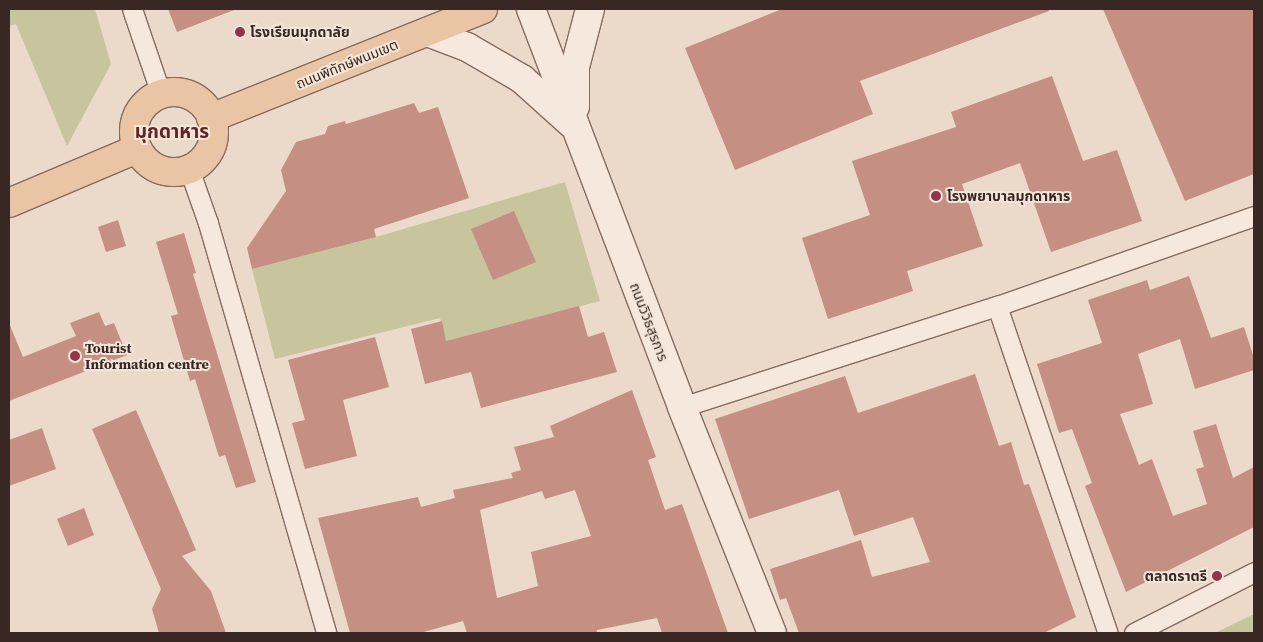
<!DOCTYPE html>
<meta charset="utf-8">
<style>
body{margin:0}
#map{position:relative;width:1263px;height:642px;overflow:hidden;background:#ebd9c9;font-family:"Source Serif 4","Noto Sans Thai",serif}
div>[style]{position:absolute}
[style*='--x']{left:calc(var(--x)*1px);top:calc(var(--y)*1px);width:calc(var(--w)*1px);rotate:calc(var(--a)*1deg)}
.green>*{inset:0;background:#c8c49e}
.building>*{inset:0;background:#c68f83}
.roads{filter:drop-shadow(1px 0 #866b5f) drop-shadow(-1px 0 #866b5f) drop-shadow(0 1px #866b5f) drop-shadow(0 -1px #866b5f)}
.minor>*{height:19px;margin:-9.5px;padding:0 9.5px;transform-origin:9.5px;border-radius:9.5px;background:#f6e8dc}
.secondary>*{height:28px;margin:-14px;padding:0 14px;transform-origin:14px;border-radius:14px;background:#f6e8dc}
.primary>*{height:28px;margin:-14px;padding:0 14px;transform-origin:14px;border-radius:14px;background:#eac5a5}
.primary>.ring{margin:-14px;padding:0;box-sizing:content-box;background:none;border:28px solid #eac5a5;border-radius:50%}
.dots>*{width:14px;height:14px;translate:-50% -50%;box-sizing:border-box;border:2px solid #f3e5d8;border-radius:50%}
span{translate:-50% -50%;white-space:nowrap;text-align:center;line-height:1.15;-webkit-text-stroke:4px #f3e5d8;paint-order:stroke}
.poi-label{font-size:14px;color:#382722;font-weight:700}
.left{translate:0 -50%;text-align:left}
.right{translate:-100% -50%;text-align:right}
.street-label{font-size:14px;color:#382722}
.district-label{font-size:19px;color:#612526;font-weight:700}
.frame{position:absolute;inset:0;border:10px solid #382722;pointer-events:none}
</style>
<div id="map">
<div class="green">
<i style="clip-path:polygon(9px 9px,95px 9px,111px 64px,67px 146px,16px 24px,9px 26px)"></i>
<i style="clip-path:polygon(565px 182px,600px 301px,446px 341px,440px 318px,275px 359px,252px 269px,376px 237px)"></i>
<i style="clip-path:polygon(1254px 614px,1254px 633px,1215px 633px)"></i>
</div>
<div class="building">
<i style="clip-path:polygon(168px 9px,233px 9px,234px 10px,177px 32px)"></i>
<i style="clip-path:polygon(782px 9px,1048px 9px,1049px 11px,860px 81px,873px 114px,735px 170px,685px 48px)"></i>
<i style="clip-path:polygon(1103px 9px,1254px 9px,1254px 174px,1185px 201px)"></i>
<i style="clip-path:polygon(1052px 76px,1083px 161px,1117px 150px,1142px 221px,1051px 252px,1020px 163px,962px 184px,983px 246px,907px 271px,913px 291px,828px 319px,802px 238px,870px 215px,852px 161px,956px 127px,951px 112px)"></i>
<i style="clip-path:polygon(414px 103px,419px 113px,438px 107px,469px 198px,374px 229px,376px 237px,252px 269px,247px 248px,286px 191px,281px 170px,296px 142px,325px 134px,328px 126px,345px 121px,346px 124px)"></i>
<i style="clip-path:polygon(514px 211px,536px 262px,493px 280px,471px 229px)"></i>
<i style="clip-path:polygon(118px 220px,126px 246px,106px 252px,98px 227px)"></i>
<i style="clip-path:polygon(184px 233px,196px 273px,193px 274px,256px 482px,236px 488px,225px 455px,219px 457px,195px 379px,190px 381px,171px 316px,178px 314px,156px 242px)"></i>
<i style="clip-path:polygon(1189px 276px,1211px 338px,1244px 327px,1254px 358px,1254px 370px,1195px 389px,1180px 339px,1138px 354px,1153px 404px,1120px 414px,1139px 465px,1152px 459px,1173px 516px,1207px 504px,1196px 469px,1204px 467px,1193px 431px,1216px 424px,1233px 478px,1254px 467px,1254px 527px,1126px 592px,1085px 486px,1092px 483px,1072px 429px,1059px 433px,1037px 364px,1102px 343px,1088px 300px,1147px 280px,1150px 290px)"></i>
<i style="clip-path:polygon(579px 306px,588px 337px,604px 332px,617px 372px,481px 408px,471px 372px,425px 384px,411px 329px,442px 321px,446px 341px)"></i>
<i style="clip-path:polygon(99px 312px,105px 326px,114px 323px,127px 355px,9px 401px,9px 323px,23px 357px,76px 336px,70px 323px)"></i>
<i style="clip-path:polygon(375px 337px,389px 387px,343px 400px,357px 456px,305px 469px,292px 423px,305px 420px,288px 360px)"></i>
<i style="clip-path:polygon(975px 374px,999px 446px,1011px 442px,1024px 485px,1029px 484px,1076px 617px,1044px 633px,799px 633px,786px 598px,780px 600px,770px 569px,861px 540px,872px 577px,930px 562px,913px 517px,854px 536px,839px 490px,749px 519px,715px 419px,845px 376px,858px 413px)"></i>
<i style="clip-path:polygon(evenodd,632px 390px,656px 457px,648px 460px,665px 510px,682px 504px,728px 633px,662px 633px,657px 618px,597px 630px,597px 633px,467px 633px,463px 621px,420px 633px,350px 633px,318px 518px,418px 497px,421px 507px,455px 498px,453px 490px,513px 478px,511px 473px,521px 470px,514px 447px,554px 437px,550px 426px,632px 390px,575px 490px,591px 536px,531px 552px,538px 586px,497px 598px,480px 510px,542px 491px,545px 499px,575px 490px)"></i>
<i style="clip-path:polygon(136px 410px,196px 550px,182px 556px,211px 591px,226px 633px,159px 633px,152px 609px,161px 589px,92px 429px)"></i>
<i style="clip-path:polygon(42px 428px,56px 469px,9px 486px,9px 440px)"></i>
<i style="clip-path:polygon(84px 508px,94px 535px,68px 546px,57px 519px)"></i>
</div>
<div class="roads">
<div class="minor">
<i style="--x:132;--y:9;--w:90;--a:71.2"></i>
<i style="--x:189;--y:169;--w:57;--a:70.6"></i>
<i style="--x:208;--y:223;--w:427;--a:73.9"></i>
<i style="--x:997;--y:306;--w:345;--a:71.3"></i>
<i style="--x:682;--y:407;--w:331;--a:-17.8"></i>
<i style="--x:997;--y:306;--w:272;--a:-19.3"></i>
<i style="--x:1134;--y:633;--w:135;--a:-26.9"></i>
</div>
<div class="secondary">
<i style="--x:531;--y:9;--w:426;--a:69.2"></i>
<i style="--x:682;--y:407;--w:243;--a:68.3"></i>
<i style="--x:427;--y:32;--w:43;--a:20.6"></i>
<i style="--x:467;--y:47;--w:64;--a:30.2"></i>
<i style="--x:522;--y:79;--w:67;--a:42"></i>
<i style="--x:575;--y:107;--w:40;--a:-90"></i>
<i style="--x:575;--y:67;--w:60;--a:-75.5"></i>
</div>
<div class="primary">
<i class="ring" style="left:134px;top:92px;width:52px;height:52px"></i>
<i style="--x:211;--y:118;--w:293;--a:-21.8"></i>
<i style="--x:9;--y:203;--w:139;--a:-22.9"></i>
</div>
</div>
<div class="dots">
<i style="left:240px;top:32px;background:#90354a"></i>
<i style="left:936px;top:196px;background:#90354a"></i>
<i style="left:75px;top:356px;background:#90354a"></i>
<i style="left:1217px;top:576px;background:#90354a"></i>
</div>
<div class="poi-label">
<span class="left" style="left:250px;top:32px">โรงเรียนมุกดาลัย</span>
<span class="left" style="left:947px;top:196px">โรงพยาบาลมุกดาหาร</span>
<span class="left" style="left:85px;top:356px">Tourist<br>Information centre</span>
<span class="right" style="left:1207px;top:576px">ตลาดราตรี</span>
</div>
<div class="street-label">
<span style="left:347px;top:64px;rotate:-22deg">ถนนพิทักษ์พนมเขต</span>
<span style="left:649px;top:322px;rotate:69deg">ถนนวิวิธสุรการ</span>
</div>
<div class="district-label">
<span style="left:172px;top:132px">มุกดาหาร</span>
</div>
<div class="frame"></div>
</div>
